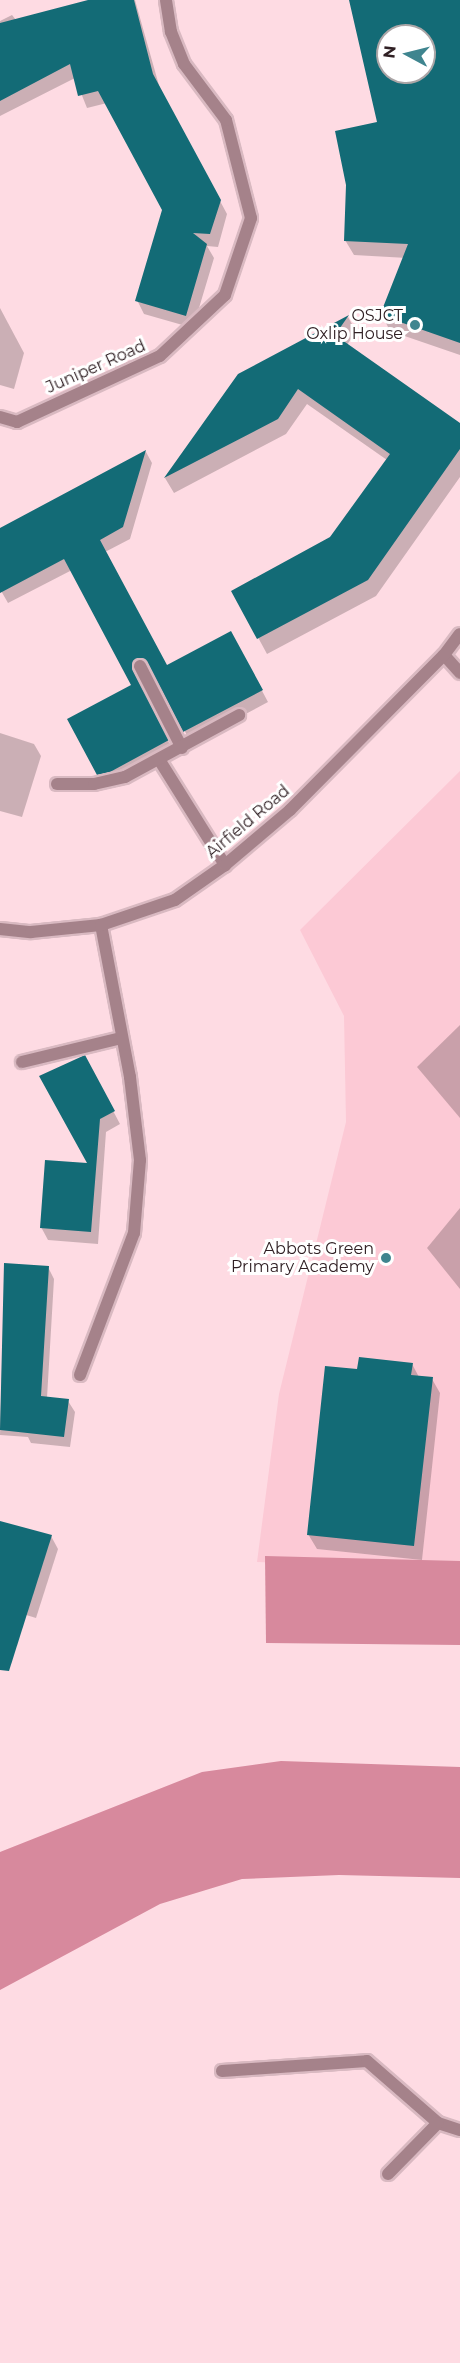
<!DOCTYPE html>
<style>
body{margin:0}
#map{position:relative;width:460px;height:2363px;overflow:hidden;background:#fedbe3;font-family:Montserrat,sans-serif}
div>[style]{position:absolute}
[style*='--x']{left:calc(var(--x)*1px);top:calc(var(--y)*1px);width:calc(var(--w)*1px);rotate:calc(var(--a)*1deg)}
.built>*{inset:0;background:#fcc9d5}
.forest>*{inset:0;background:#d7899d}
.shadow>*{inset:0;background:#0003}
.building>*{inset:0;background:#136b76}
.roads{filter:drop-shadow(2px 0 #d9b9c1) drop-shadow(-2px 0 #d9b9c1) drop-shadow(0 2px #d9b9c1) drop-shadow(0 -2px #d9b9c1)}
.service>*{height:12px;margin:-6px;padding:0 6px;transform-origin:6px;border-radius:6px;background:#a5828a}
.minor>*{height:12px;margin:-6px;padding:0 6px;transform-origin:6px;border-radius:6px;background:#a5828a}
.dots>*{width:16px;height:16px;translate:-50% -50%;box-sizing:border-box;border:3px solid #fff;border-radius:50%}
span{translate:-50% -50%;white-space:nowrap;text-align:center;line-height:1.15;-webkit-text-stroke:6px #fff;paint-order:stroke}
.poi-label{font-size:16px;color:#302024}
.right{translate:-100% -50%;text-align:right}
.street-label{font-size:16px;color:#302024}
.north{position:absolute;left:376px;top:24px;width:60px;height:60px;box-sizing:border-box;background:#fff;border:2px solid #aca6a7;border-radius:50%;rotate:277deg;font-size:16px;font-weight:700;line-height:24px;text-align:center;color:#302024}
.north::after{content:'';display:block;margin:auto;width:21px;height:27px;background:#3f858f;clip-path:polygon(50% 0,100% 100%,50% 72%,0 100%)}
</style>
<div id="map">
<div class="built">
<i style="clip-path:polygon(460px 771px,460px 1569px,257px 1562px,279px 1394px,346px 1122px,344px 1016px,300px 930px)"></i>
</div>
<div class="forest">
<i style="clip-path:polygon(265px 1556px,460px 1561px,460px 1645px,266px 1643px)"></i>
<i style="clip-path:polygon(281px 1761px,460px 1767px,460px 1878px,339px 1875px,242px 1879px,160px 1904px,0 1990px,0 1852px,202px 1772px)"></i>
</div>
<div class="shadow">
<i style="clip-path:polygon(94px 0,135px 0,160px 89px,227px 214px,218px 247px,207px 246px,214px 258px,193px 328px,144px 314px,137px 300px,164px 210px,107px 103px,87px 108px,75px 78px,0 116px,0 21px,12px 15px,16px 20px)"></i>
<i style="clip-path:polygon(evenodd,351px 0,460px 0,460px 261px,354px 255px,345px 240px,379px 123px,351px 0,388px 36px,424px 36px,424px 72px,388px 72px,388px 36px)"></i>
<i style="clip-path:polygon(460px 304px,460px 355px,390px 331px,382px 315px)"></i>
<i style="clip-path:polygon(0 308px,24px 353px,14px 389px,0 385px)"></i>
<i style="clip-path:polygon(348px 317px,356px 331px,347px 345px,460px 425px,460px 477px,376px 596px,267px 654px,233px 591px,331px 538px,387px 460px,307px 404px,286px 434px,174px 493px,165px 478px,239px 376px)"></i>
<i style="clip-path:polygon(146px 452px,152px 463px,130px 539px,105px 552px,167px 667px,237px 644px,268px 702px,191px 743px,155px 674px,143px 669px,138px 683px,174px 752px,105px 786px,98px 774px,133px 685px,72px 570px,8px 603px,0 589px,0 529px)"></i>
<i style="clip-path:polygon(0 733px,34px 744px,41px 756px,22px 817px,0 811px)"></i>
<i style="clip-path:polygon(460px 1025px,460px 1118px,417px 1067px)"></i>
<i style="clip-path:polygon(91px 1069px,120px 1124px,106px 1132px,98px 1244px,48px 1240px,41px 1227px,90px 1165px)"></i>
<i style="clip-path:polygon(460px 1208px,460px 1289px,427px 1248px)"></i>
<i style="clip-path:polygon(5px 1265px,48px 1267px,54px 1279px,47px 1398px,68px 1401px,75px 1412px,70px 1447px,31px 1443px,28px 1437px,0 1435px)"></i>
<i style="clip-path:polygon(412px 1364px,419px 1377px,432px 1379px,440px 1393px,422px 1560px,317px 1549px,308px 1534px,359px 1371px)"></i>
<i style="clip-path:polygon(0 1522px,51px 1536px,58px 1549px,36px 1618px,0 1607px)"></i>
</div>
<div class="building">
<i style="clip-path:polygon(88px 0,134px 0,153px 74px,221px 200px,210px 234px,193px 233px,207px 244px,186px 316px,135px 301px,162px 210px,98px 91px,78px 96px,70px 64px,0 101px,0 23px)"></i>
<i style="clip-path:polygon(evenodd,349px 0,460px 0,460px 343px,380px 315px,408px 244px,344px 241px,346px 185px,335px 131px,377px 122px,349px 0,388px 36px,424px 36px,424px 72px,388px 72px,388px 36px)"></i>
<i style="clip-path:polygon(349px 315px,335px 335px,460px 423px,460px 449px,368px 580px,257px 639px,231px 591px,330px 537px,390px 454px,298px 389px,278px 419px,164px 478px,238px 374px)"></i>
<i style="clip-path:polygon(146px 450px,123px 527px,100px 540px,167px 665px,231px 631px,263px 690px,183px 732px,147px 662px,137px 658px,133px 670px,169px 740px,110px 772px,97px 775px,67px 719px,131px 685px,64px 559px,0 593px,0 528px)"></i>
<i style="clip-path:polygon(85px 1055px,115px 1111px,100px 1119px,91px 1232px,40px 1228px,45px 1160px,87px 1163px,39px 1076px)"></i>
<i style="clip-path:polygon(4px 1263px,49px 1266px,41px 1396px,69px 1399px,64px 1437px,0 1430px)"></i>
<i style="clip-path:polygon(359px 1357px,413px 1363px,411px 1375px,433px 1377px,414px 1546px,307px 1535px,325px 1366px,357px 1369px)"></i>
<i style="clip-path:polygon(0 1521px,52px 1535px,9px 1671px,0 1670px)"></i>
</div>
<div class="roads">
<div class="service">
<i style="--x:444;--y:655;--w:24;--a:48"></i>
<i style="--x:140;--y:666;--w:92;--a:62.9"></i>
<i style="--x:160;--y:761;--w:123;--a:58"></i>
<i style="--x:57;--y:784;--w:37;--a:0"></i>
<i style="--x:94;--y:784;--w:32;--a:-13"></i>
<i style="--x:125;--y:777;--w:130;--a:-28.5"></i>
<i style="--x:22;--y:1062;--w:102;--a:-13.6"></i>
<i style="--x:80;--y:1375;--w:152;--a:-69.2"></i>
<i style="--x:134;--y:1233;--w:73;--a:-85.3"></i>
<i style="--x:140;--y:1160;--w:84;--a:-96.9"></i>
<i style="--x:130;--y:1077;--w:155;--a:-100.8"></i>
</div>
<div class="minor">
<i style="--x:0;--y:417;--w:18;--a:16"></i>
<i style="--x:17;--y:422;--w:157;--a:-24.8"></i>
<i style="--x:160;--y:356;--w:89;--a:-43.2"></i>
<i style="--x:225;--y:295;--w:81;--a:-71.3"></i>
<i style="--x:251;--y:218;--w:101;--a:-104.3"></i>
<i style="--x:226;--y:120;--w:70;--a:-126.9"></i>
<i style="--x:184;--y:64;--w:35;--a:-112"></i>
<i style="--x:171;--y:32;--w:32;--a:-99"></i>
<i style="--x:0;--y:929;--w:31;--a:6"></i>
<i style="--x:31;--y:932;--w:70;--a:-5.7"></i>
<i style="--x:101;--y:925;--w:78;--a:-18.7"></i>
<i style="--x:175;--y:900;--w:61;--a:-35"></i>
<i style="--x:225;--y:865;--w:85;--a:-40.2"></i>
<i style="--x:290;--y:810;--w:218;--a:-45.2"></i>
<i style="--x:444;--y:655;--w:26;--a:-53"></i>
<i style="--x:222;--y:2071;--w:145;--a:-3.9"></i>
<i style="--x:367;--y:2061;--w:94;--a:41.1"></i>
<i style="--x:438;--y:2123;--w:23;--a:18"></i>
<i style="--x:388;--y:2174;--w:71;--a:-45.6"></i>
</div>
</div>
<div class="dots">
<i style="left:415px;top:325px;background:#3f858f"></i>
<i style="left:386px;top:1258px;background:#3f858f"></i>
</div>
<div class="poi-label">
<span class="right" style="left:403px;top:325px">OSJCT<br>Oxlip House</span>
<span class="right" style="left:374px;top:1258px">Abbots Green<br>Primary Academy</span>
</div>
<div class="street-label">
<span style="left:96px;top:367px;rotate:-24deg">Juniper Road</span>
<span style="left:248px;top:822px;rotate:-40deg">Airfield Road</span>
</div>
<div class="north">N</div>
</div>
